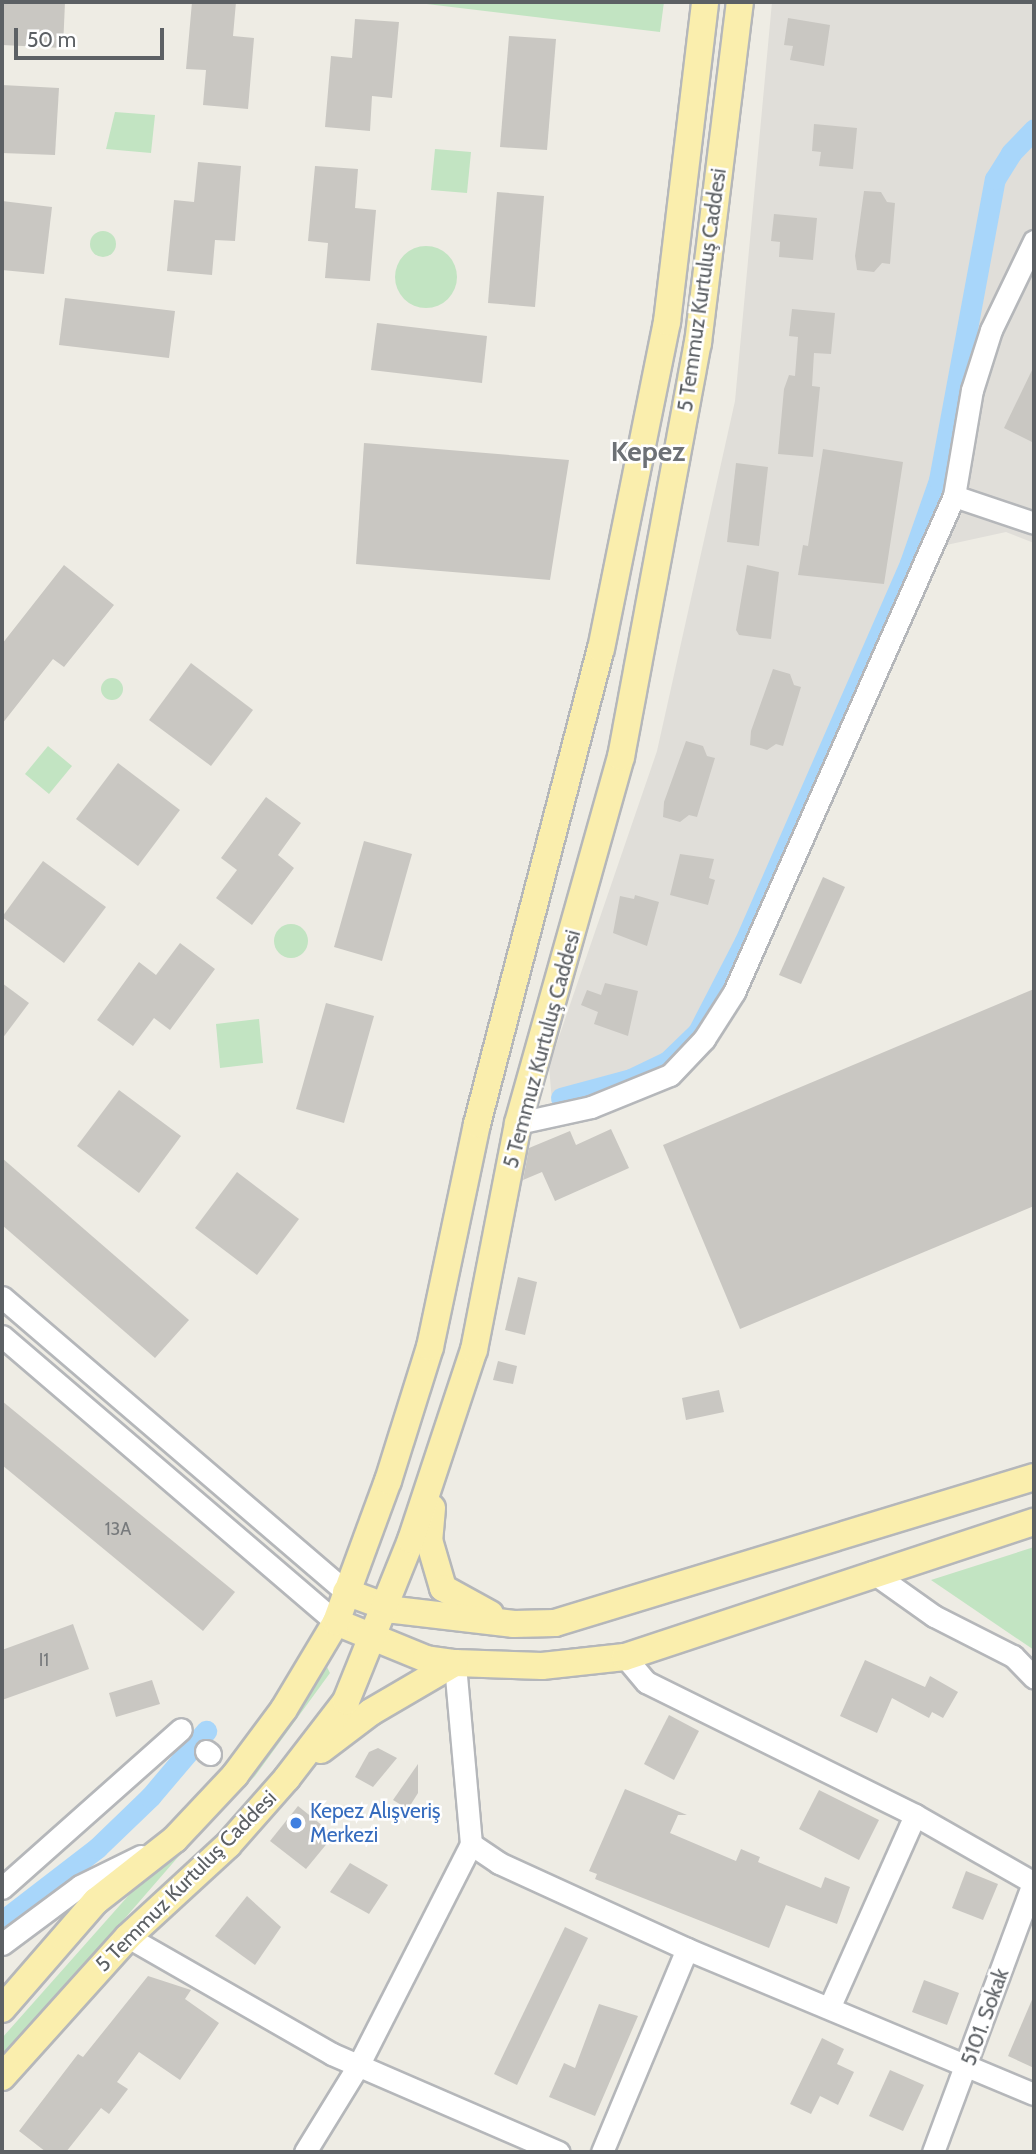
<!DOCTYPE html>
<meta charset="utf-8">
<style>
body{margin:0}
#map{position:relative;width:1036px;height:2154px;overflow:hidden;background:#eeece4;font-family:Cabin,sans-serif}
div>[style]{position:absolute}
[style*='--x']{left:calc(var(--x)*1px);top:calc(var(--y)*1px);width:calc(var(--w)*1px);rotate:calc(var(--a)*1deg)}
.industrial>*{inset:0;background:#e0ded9}
.green>*{inset:0;background:#c2e4c2}
.round{border-radius:50%}
.canal>*{height:21px;margin:-10.5px;padding:0 10.5px;transform-origin:10.5px;border-radius:10.5px;background:#a8d6fa}
.building>*{inset:0;background:#c9c7c2}
.roads{filter:drop-shadow(2px 0 #b5b7ba) drop-shadow(-2px 0 #b5b7ba) drop-shadow(0 2px #b5b7ba) drop-shadow(0 -2px #b5b7ba)}
.minor>*{height:21px;margin:-10.5px;padding:0 10.5px;transform-origin:10.5px;border-radius:10.5px;background:#fff}
.major>*{height:26px;margin:-13px;padding:0 13px;transform-origin:13px;border-radius:13px;background:#faeead}
.dots>*{width:19px;height:19px;translate:-50% -50%;box-sizing:border-box;border:4px solid #fff;border-radius:50%}
span{translate:-50% -50%;white-space:nowrap;text-align:center;line-height:1.15;-webkit-text-stroke:5px #fff;paint-order:stroke}
.number-label{font-size:18px;color:#777a7c}
.number-label span{-webkit-text-stroke-width:0}
.street-label{font-size:21px;color:#5c6064}
.shop-label{font-size:21px;color:#366cbe}
.left{translate:0 -50%;text-align:left}
.district-label{font-size:28px;color:#6d7176;font-weight:700}
.frame{position:absolute;inset:0;border:4px solid #5c6064;pointer-events:none}
.scale{position:absolute;left:14px;top:28px;width:150px;height:32px;box-sizing:border-box;border:4px solid #5c6064;border-top:0;padding-left:9px;font-size:21px;line-height:24px;white-space:nowrap;color:#5c6064;-webkit-text-stroke:5px #fff;paint-order:stroke}
</style>
<div id="map">
<div class="industrial">
<i style="clip-path:polygon(evenodd,772px 2px,1034px 2px,1034px 543px,1006px 532px,928px 549px,857px 711px,718px 997px,672px 1061px,552px 1102px,549px 1066px,657px 751px,735px 401px,772px 2px,1005px 173px,972px 337px,971px 337px,985px 214px,1005px 173px)"></i>
</div>
<div class="green">
<i style="clip-path:polygon(410px 2px,664px 2px,660px 32px)"></i>
<i style="clip-path:polygon(115px 112px,155px 115px,151px 153px,106px 149px)"></i>
<i style="clip-path:polygon(435px 149px,471px 152px,467px 193px,431px 190px)"></i>
<i class="round" style="left:90px;top:231px;width:26px;height:26px"></i>
<i class="round" style="left:395px;top:246px;width:62px;height:62px"></i>
<i class="round" style="left:101px;top:678px;width:22px;height:22px"></i>
<i style="clip-path:polygon(48px 746px,72px 766px,49px 794px,25px 774px)"></i>
<i class="round" style="left:274px;top:924px;width:34px;height:34px"></i>
<i style="clip-path:polygon(259px 1019px,263px 1063px,220px 1068px,216px 1024px)"></i>
<i style="clip-path:polygon(1034px 1547px,1034px 1650px,931px 1580px)"></i>
<i style="clip-path:polygon(319px 1667px,327px 1667px,330px 1673px,255px 1776px,185px 1849px,2px 2060px,2px 2038px,176px 1842px)"></i>
</div>
<div class="canal">
<i style="--x:561;--y:1098;--w:73;--a:-15.2"></i>
<i style="--x:631;--y:1079;--w:41;--a:-25.9"></i>
<i style="--x:668;--y:1061;--w:42;--a:-44"></i>
<i style="--x:698;--y:1032;--w:102;--a:-62.7"></i>
<i style="--x:745;--y:941;--w:412;--a:-66.4"></i>
<i style="--x:910;--y:563;--w:88;--a:-70.7"></i>
<i style="--x:939;--y:480;--w:306;--a:-79.5"></i>
<i style="--x:995;--y:179;--w:31;--a:-58"></i>
<i style="--x:1011;--y:153;--w:33;--a:-46"></i>
<i style="--x:2;--y:1921;--w:120;--a:-37.5"></i>
<i style="--x:97;--y:1848;--w:74;--a:-43.9"></i>
<i style="--x:150;--y:1797;--w:87;--a:-49.7"></i>
</div>
<div class="building">
<i style="clip-path:polygon(2px 2px,65px 2px,63px 48px,2px 45px)"></i>
<i style="clip-path:polygon(192px 2px,236px 2px,233px 36px,254px 38px,248px 109px,203px 105px,206px 70px,186px 69px)"></i>
<i style="clip-path:polygon(788px 18px,830px 25px,824px 66px,790px 60px,793px 46px,784px 45px)"></i>
<i style="clip-path:polygon(355px 19px,399px 22px,392px 98px,372px 96px,370px 131px,325px 127px,331px 56px,352px 58px)"></i>
<i style="clip-path:polygon(509px 36px,556px 39px,547px 150px,500px 147px)"></i>
<i style="clip-path:polygon(2px 85px,59px 88px,55px 155px,2px 153px)"></i>
<i style="clip-path:polygon(814px 124px,857px 128px,853px 169px,819px 166px,821px 152px,812px 151px)"></i>
<i style="clip-path:polygon(198px 162px,241px 166px,235px 241px,215px 240px,212px 275px,167px 271px,174px 200px,194px 202px)"></i>
<i style="clip-path:polygon(315px 166px,358px 169px,355px 208px,376px 210px,370px 281px,325px 278px,328px 243px,308px 241px)"></i>
<i style="clip-path:polygon(864px 191px,881px 192px,887px 202px,895px 203px,890px 264px,882px 263px,874px 272px,857px 270px,855px 256px)"></i>
<i style="clip-path:polygon(497px 192px,544px 196px,535px 307px,488px 303px)"></i>
<i style="clip-path:polygon(2px 201px,52px 207px,44px 274px,2px 270px)"></i>
<i style="clip-path:polygon(774px 214px,817px 218px,813px 260px,779px 257px,780px 242px,771px 241px)"></i>
<i style="clip-path:polygon(65px 298px,175px 311px,169px 358px,59px 345px)"></i>
<i style="clip-path:polygon(792px 309px,835px 313px,831px 354px,814px 353px,812px 386px,820px 387px,813px 457px,778px 454px,784px 389px,789px 375px,795px 376px,798px 337px,789px 336px)"></i>
<i style="clip-path:polygon(377px 323px,487px 336px,482px 383px,371px 370px)"></i>
<i style="clip-path:polygon(1034px 366px,1034px 443px,1004px 428px)"></i>
<i style="clip-path:polygon(364px 443px,569px 460px,550px 580px,356px 564px)"></i>
<i style="clip-path:polygon(823px 449px,903px 462px,884px 584px,798px 575px,803px 545px,808px 546px)"></i>
<i style="clip-path:polygon(736px 463px,768px 467px,759px 546px,727px 542px)"></i>
<i style="clip-path:polygon(64px 565px,114px 605px,64px 667px,53px 659px,2px 724px,2px 644px)"></i>
<i style="clip-path:polygon(747px 565px,779px 572px,771px 639px,739px 635px,736px 630px)"></i>
<i style="clip-path:polygon(191px 663px,253px 710px,211px 766px,149px 720px)"></i>
<i style="clip-path:polygon(773px 669px,790px 674px,794px 685px,801px 687px,783px 746px,776px 744px,767px 750px,750px 745px,751px 731px)"></i>
<i style="clip-path:polygon(686px 741px,703px 746px,707px 756px,715px 758px,697px 817px,689px 815px,680px 822px,663px 817px,664px 802px)"></i>
<i style="clip-path:polygon(118px 763px,180px 810px,138px 866px,76px 819px)"></i>
<i style="clip-path:polygon(266px 797px,301px 823px,278px 855px,294px 868px,252px 925px,216px 898px,237px 870px,221px 858px)"></i>
<i style="clip-path:polygon(364px 841px,412px 854px,382px 961px,334px 947px)"></i>
<i style="clip-path:polygon(680px 854px,714px 859px,709px 878px,715px 880px,708px 905px,670px 895px)"></i>
<i style="clip-path:polygon(43px 861px,106px 907px,64px 963px,2px 917px)"></i>
<i style="clip-path:polygon(823px 877px,845px 887px,801px 984px,779px 975px)"></i>
<i style="clip-path:polygon(635px 895px,659px 902px,647px 946px,613px 933px,620px 896px,634px 899px)"></i>
<i style="clip-path:polygon(180px 943px,215px 969px,170px 1030px,154px 1018px,133px 1046px,97px 1020px,139px 962px,156px 975px)"></i>
<i style="clip-path:polygon(2px 983px,29px 1003px,2px 1039px)"></i>
<i style="clip-path:polygon(605px 983px,638px 991px,628px 1036px,594px 1024px,598px 1012px,581px 1005px,587px 990px,601px 995px)"></i>
<i style="clip-path:polygon(1034px 989px,1034px 1206px,740px 1329px,663px 1145px)"></i>
<i style="clip-path:polygon(326px 1003px,374px 1016px,344px 1123px,296px 1109px)"></i>
<i style="clip-path:polygon(119px 1090px,181px 1136px,139px 1193px,77px 1146px)"></i>
<i style="clip-path:polygon(611px 1129px,629px 1168px,555px 1201px,542px 1172px,523px 1180px,529px 1148px,570px 1131px,576px 1145px)"></i>
<i style="clip-path:polygon(2px 1158px,189px 1320px,155px 1358px,2px 1225px)"></i>
<i style="clip-path:polygon(237px 1172px,299px 1219px,257px 1275px,195px 1228px)"></i>
<i style="clip-path:polygon(518px 1277px,537px 1282px,525px 1335px,505px 1330px)"></i>
<i style="clip-path:polygon(498px 1361px,517px 1366px,513px 1384px,493px 1380px)"></i>
<i style="clip-path:polygon(719px 1390px,724px 1412px,686px 1420px,682px 1398px)"></i>
<i style="clip-path:polygon(2px 1401px,235px 1592px,203px 1631px,2px 1465px)"></i>
<i style="clip-path:polygon(73px 1624px,89px 1669px,2px 1700px,2px 1650px)"></i>
<i style="clip-path:polygon(865px 1660px,925px 1687px,930px 1676px,958px 1692px,943px 1718px,932px 1712px,929px 1718px,892px 1698px,877px 1733px,840px 1716px)"></i>
<i style="clip-path:polygon(152px 1680px,160px 1704px,116px 1717px,109px 1693px)"></i>
<i style="clip-path:polygon(669px 1715px,699px 1731px,674px 1780px,644px 1764px)"></i>
<i style="clip-path:polygon(378px 1748px,397px 1758px,373px 1787px,355px 1777px,369px 1752px)"></i>
<i style="clip-path:polygon(418px 1764px,418px 1793px,408px 1809px,393px 1800px)"></i>
<i style="clip-path:polygon(625px 1789px,687px 1815px,678px 1815px,670px 1833px,736px 1861px,741px 1849px,760px 1857px,758px 1862px,821px 1888px,825px 1877px,850px 1887px,837px 1924px,786px 1905px,769px 1948px,595px 1879px,597px 1874px,589px 1871px)"></i>
<i style="clip-path:polygon(819px 1790px,879px 1820px,859px 1860px,799px 1829px)"></i>
<i style="clip-path:polygon(298px 1806px,334px 1835px,306px 1869px,270px 1841px)"></i>
<i style="clip-path:polygon(350px 1863px,388px 1885px,369px 1914px,330px 1892px)"></i>
<i style="clip-path:polygon(966px 1871px,998px 1884px,983px 1920px,952px 1908px)"></i>
<i style="clip-path:polygon(247px 1896px,281px 1927px,255px 1965px,215px 1936px)"></i>
<i style="clip-path:polygon(565px 1927px,588px 1938px,517px 2085px,494px 2074px)"></i>
<i style="clip-path:polygon(148px 1976px,191px 1990px,185px 1999px,219px 2023px,180px 2080px,139px 2052px,117px 2082px,128px 2089px,109px 2114px,101px 2108px,66px 2152px,46px 2152px,19px 2131px,78px 2054px,83px 2057px)"></i>
<i style="clip-path:polygon(924px 1980px,959px 1993px,947px 2025px,912px 2012px)"></i>
<i style="clip-path:polygon(1034px 1995px,1034px 2068px,1008px 2056px)"></i>
<i style="clip-path:polygon(599px 2004px,638px 2016px,595px 2116px,549px 2097px,564px 2063px,575px 2068px)"></i>
<i style="clip-path:polygon(822px 2038px,844px 2049px,837px 2064px,854px 2072px,838px 2105px,820px 2096px,811px 2114px,790px 2104px)"></i>
<i style="clip-path:polygon(890px 2070px,924px 2085px,903px 2131px,869px 2116px)"></i>
</div>
<div class="roads">
<div class="minor">
<i style="--x:954;--y:496;--w:84;--a:18.6"></i>
<i style="--x:518;--y:1123;--w:75;--a:-12.4"></i>
<i style="--x:591;--y:1107;--w:85;--a:-22.1"></i>
<i style="--x:670;--y:1075;--w:50;--a:-46.6"></i>
<i style="--x:704;--y:1039;--w:56;--a:-57.4"></i>
<i style="--x:734;--y:992;--w:543;--a:-66.08"></i>
<i style="--x:954;--y:496;--w:108;--a:-80.4"></i>
<i style="--x:972;--y:390;--w:63;--a:-72.4"></i>
<i style="--x:991;--y:330;--w:99;--a:-64.2"></i>
<i style="--x:2;--y:1297;--w:453;--a:40.6"></i>
<i style="--x:2;--y:1336;--w:440;--a:40.6"></i>
<i style="--x:872;--y:1572;--w:76;--a:35.4"></i>
<i style="--x:934;--y:1616;--w:89;--a:26.9"></i>
<i style="--x:1013;--y:1656;--w:30;--a:46"></i>
<i style="--x:625;--y:1657;--w:33;--a:50"></i>
<i style="--x:646;--y:1682;--w:300;--a:26.3"></i>
<i style="--x:915;--y:1815;--w:137;--a:29.7"></i>
<i style="--x:206;--y:1751;--w:5;--a:37"></i>
<i style="--x:471;--y:1844;--w:34;--a:34"></i>
<i style="--x:499;--y:1863;--w:207;--a:24.6"></i>
<i style="--x:687;--y:1949;--w:376;--a:22.7"></i>
<i style="--x:2;--y:1888;--w:239;--a:-41.6"></i>
<i style="--x:128;--y:1937;--w:235;--a:29.8"></i>
<i style="--x:332;--y:2054;--w:247;--a:23.4"></i>
<i style="--x:2;--y:1944;--w:97;--a:-36.6"></i>
<i style="--x:80;--y:1886;--w:68;--a:-26.2"></i>
<i style="--x:830;--y:2006;--w:209;--a:-66"></i>
<i style="--x:305;--y:2152;--w:101;--a:-58.4"></i>
<i style="--x:358;--y:2066;--w:249;--a:-63"></i>
<i style="--x:471;--y:1844;--w:182;--a:-95.1"></i>
<i style="--x:602;--y:2152;--w:220;--a:-67.3"></i>
<i style="--x:933;--y:2152;--w:290;--a:-69.6"></i>
</div>
<div class="major">
<i style="--x:432;--y:1508;--w:32;--a:95"></i>
<i style="--x:429;--y:1540;--w:50;--a:73.7"></i>
<i style="--x:443;--y:1588;--w:54;--a:29"></i>
<i style="--x:346;--y:1592;--w:52;--a:20.2"></i>
<i style="--x:395;--y:1610;--w:120;--a:6.7"></i>
<i style="--x:514;--y:1624;--w:41;--a:-1.4"></i>
<i style="--x:555;--y:1623;--w:501;--a:-16.95"></i>
<i style="--x:336;--y:1622;--w:97;--a:22.3"></i>
<i style="--x:426;--y:1659;--w:29;--a:8"></i>
<i style="--x:455;--y:1663;--w:87;--a:2"></i>
<i style="--x:542;--y:1666;--w:83;--a:-6.2"></i>
<i style="--x:625;--y:1657;--w:431;--a:-18.3"></i>
<i style="--x:321;--y:1750;--w:63;--a:-37.2"></i>
<i style="--x:371;--y:1712;--w:97;--a:-30.3"></i>
<i style="--x:2;--y:2009;--w:143;--a:-49"></i>
<i style="--x:96;--y:1901;--w:100;--a:-38.1"></i>
<i style="--x:175;--y:1839;--w:88;--a:-46.8"></i>
<i style="--x:235;--y:1775;--w:82;--a:-53.4"></i>
<i style="--x:284;--y:1709;--w:101;--a:-59.1"></i>
<i style="--x:336;--y:1622;--w:150;--a:-69.8"></i>
<i style="--x:388;--y:1481;--w:140;--a:-72.6"></i>
<i style="--x:430;--y:1347;--w:228;--a:-78.1"></i>
<i style="--x:477;--y:1124;--w:491;--a:-75.4"></i>
<i style="--x:601;--y:649;--w:334;--a:-78.6"></i>
<i style="--x:667;--y:322;--w:322;--a:-83.2"></i>
<i style="--x:2;--y:2077;--w:188;--a:-48"></i>
<i style="--x:128;--y:1937;--w:136;--a:-42.6"></i>
<i style="--x:228;--y:1845;--w:89;--a:-48.6"></i>
<i style="--x:287;--y:1778;--w:97;--a:-52.5"></i>
<i style="--x:346;--y:1701;--w:174;--a:-68"></i>
<i style="--x:411;--y:1540;--w:200;--a:-71.7"></i>
<i style="--x:474;--y:1350;--w:231;--a:-79"></i>
<i style="--x:518;--y:1123;--w:380;--a:-74.3"></i>
<i style="--x:621;--y:757;--w:421;--a:-79.5"></i>
<i style="--x:698;--y:343;--w:344;--a:-83"></i>
</div>
</div>
<div class="dots">
<i style="left:296px;top:1823px;background:#3f7fe0"></i>
</div>
<div class="number-label">
<span style="left:118px;top:1529px">13A</span>
<span style="left:44px;top:1660px">I1</span>
</div>
<div class="street-label">
<span style="left:702px;top:290px;rotate:-82deg">5 Temmuz Kurtuluş Caddesi</span>
<span style="left:542px;top:1049px;rotate:-75deg">5 Temmuz Kurtuluş Caddesi</span>
<span style="left:186px;top:1881px;rotate:-45deg">5 Temmuz Kurtuluş Caddesi</span>
<span style="left:985px;top:2017px;rotate:-70deg">5101. Sokak</span>
</div>
<div class="shop-label">
<span class="left" style="left:310px;top:1823px">Kepez Alışveriş<br>Merkezi</span>
</div>
<div class="district-label">
<span style="left:648px;top:451px">Kepez</span>
</div>
<div class="frame"></div>
<div class="scale">50 m</div>
</div>
